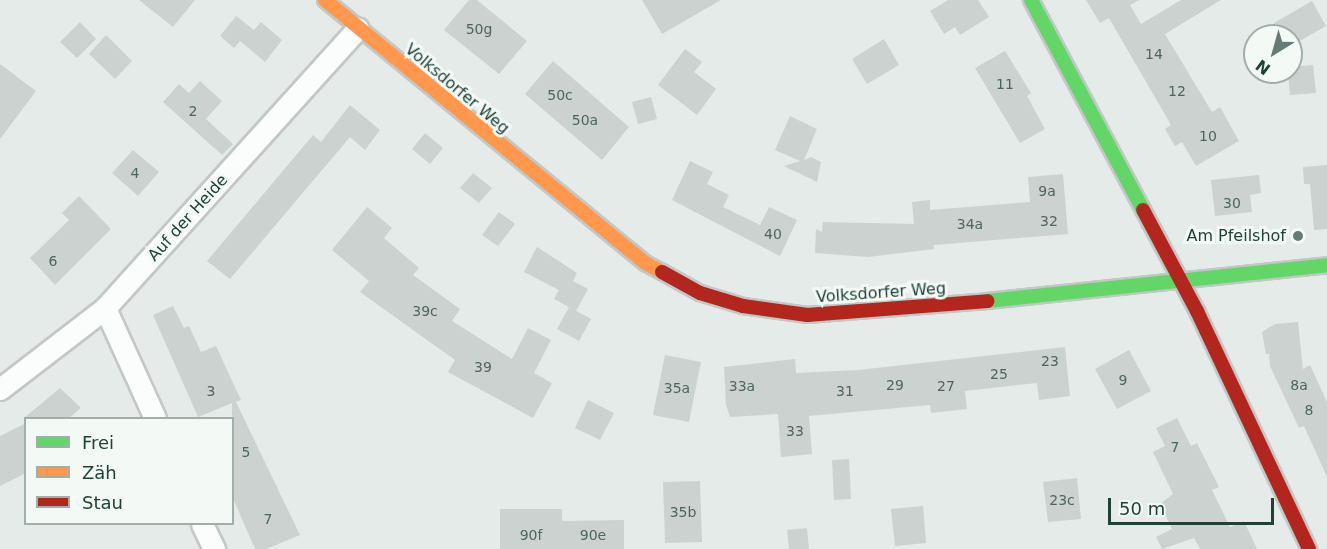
<!DOCTYPE html>
<meta charset="utf-8">
<style>
body{margin:0}
#map{position:relative;width:1327px;height:549px;overflow:hidden;background:#e5ebe8;font-family:"DejaVu Sans",sans-serif}
div>[style]{position:absolute}
[style*='--x']{left:calc(var(--x)*1px);top:calc(var(--y)*1px);width:calc(var(--w)*1px);rotate:calc(var(--a)*1deg)}
.building>*{inset:0;background:#ccd2d0}
.roads{filter:drop-shadow(2px 0 #c2c8c5) drop-shadow(-2px 0 #c2c8c5) drop-shadow(0 2px #c2c8c5) drop-shadow(0 -2px #c2c8c5)}
.street>*{height:21px;margin:-10.5px;padding:0 10.5px;transform-origin:10.5px;border-radius:10.5px;background:#fbfcfc}
.fast>*{height:14px;margin:-7px;padding:0 7px;transform-origin:7px;border-radius:7px;background:#63d668}
.slow>*{height:14px;margin:-7px;padding:0 7px;transform-origin:7px;border-radius:7px;background:#ff974d}
.jam>*{height:14px;margin:-7px;padding:0 7px;transform-origin:7px;border-radius:7px;background:#b3261e}
.dots>*{width:16px;height:16px;translate:-50% -50%;box-sizing:border-box;border:3px solid #f3faf6;border-radius:50%}
span{translate:-50% -50%;white-space:nowrap;text-align:center;line-height:1.15;-webkit-text-stroke:6px #f3faf6;paint-order:stroke}
.number-label{font-size:14px;color:#4c665f}
.number-label span{-webkit-text-stroke-width:0}
.street-label{font-size:16px;color:#204138}
.poi-label{font-size:16px;color:#204138}
.right{translate:-100% -50%;text-align:right}
.legend{position:absolute;left:24px;top:417px;width:210px;height:108px;box-sizing:border-box;background:#f3faf6;border:2px solid #9fb0aa;margin:0;padding:8px 10px;list-style:none;font-size:18px;color:#204138}
.legend li{display:flex;align-items:center;gap:12px;height:30px}
.legend b{width:30px;border:2px solid #9fb0aa}
.north{position:absolute;left:1243px;top:24px;width:60px;height:60px;box-sizing:border-box;background:#f3faf6;border:2px solid #9fb0aa;border-radius:50%;rotate:217deg;font-size:16px;font-weight:700;line-height:24px;text-align:center;color:#204138}
.north::after{content:'';display:block;margin:auto;width:21px;height:27px;background:#657c76;clip-path:polygon(50% 0,100% 100%,50% 72%,0 100%)}
.scale{position:absolute;left:1108px;top:498px;width:166px;height:27px;box-sizing:border-box;border:3px solid #204138;border-top:0;padding-left:8px;font-size:18px;line-height:21px;white-space:nowrap;color:#204138;-webkit-text-stroke:4px #f3faf6;paint-order:stroke}
</style>
<div id="map">
<div class="building">
<i style="clip-path:polygon(139px 0,195px 0,173px 27px)"></i>
<i style="clip-path:polygon(469px 0,477px 0,527px 41px,499px 74px,444px 30px)"></i>
<i style="clip-path:polygon(642px 0,721px 0,662px 34px)"></i>
<i style="clip-path:polygon(948px 0,978px 0,989px 17px,960px 35px,955px 27px,944px 34px,930px 11px)"></i>
<i style="clip-path:polygon(1086px 0,1139px 0,1130px 5px,1141px 24px,1181px 0,1221px 0,1165px 34px,1212px 112px,1220px 107px,1239px 141px,1196px 166px,1182px 142px,1175px 146px,1165px 129px,1171px 125px,1109px 18px,1100px 23px)"></i>
<i style="clip-path:polygon(1312px 1px,1326px 26px,1291px 46px,1291px 36px,1281px 36px,1274px 23px)"></i>
<i style="clip-path:polygon(236px 16px,254px 30px,261px 22px,282px 40px,265px 62px,240px 41px,234px 48px,220px 36px)"></i>
<i style="clip-path:polygon(80px 22px,96px 39px,77px 58px,60px 42px)"></i>
<i style="clip-path:polygon(106px 35px,132px 61px,115px 79px,89px 54px)"></i>
<i style="clip-path:polygon(884px 39px,899px 65px,867px 84px,852px 59px)"></i>
<i style="clip-path:polygon(685px 49px,702px 62px,694px 72px,716px 89px,697px 115px,658px 85px)"></i>
<i style="clip-path:polygon(1005px 51px,1031px 93px,1027px 96px,1045px 129px,1020px 143px,975px 68px)"></i>
<i style="clip-path:polygon(553px 61px,629px 127px,602px 160px,525px 94px)"></i>
<i style="clip-path:polygon(0 64px,36px 91px,0 139px)"></i>
<i style="clip-path:polygon(1313px 65px,1316px 93px,1290px 95px,1288px 72px,1291px 67px)"></i>
<i style="clip-path:polygon(200px 81px,222px 101px,206px 119px,233px 144px,222px 155px,163px 102px,179px 84px,189px 93px)"></i>
<i style="clip-path:polygon(651px 97px,657px 119px,638px 124px,632px 102px)"></i>
<i style="clip-path:polygon(350px 105px,380px 130px,365px 150px,350px 137px,230px 279px,207px 261px,313px 135px,321px 142px)"></i>
<i style="clip-path:polygon(790px 116px,817px 129px,804px 160px,811px 157px,821px 162px,817px 182px,784px 166px,800px 161px,775px 150px)"></i>
<i style="clip-path:polygon(425px 133px,443px 148px,430px 164px,412px 149px)"></i>
<i style="clip-path:polygon(133px 150px,159px 172px,138px 196px,112px 173px)"></i>
<i style="clip-path:polygon(690px 161px,713px 172px,707px 184px,729px 195px,723px 207px,760px 225px,769px 207px,797px 220px,780px 256px,672px 200px)"></i>
<i style="clip-path:polygon(1327px 165px,1327px 229px,1314px 230px,1310px 184px,1304px 184px,1303px 167px)"></i>
<i style="clip-path:polygon(473px 173px,492px 188px,479px 203px,460px 188px)"></i>
<i style="clip-path:polygon(1063px 174px,1068px 234px,934px 245px,934px 249px,868px 257px,815px 253px,816px 229px,822px 232px,823px 222px,914px 224px,912px 202px,930px 200px,930px 210px,1030px 202px,1028px 177px)"></i>
<i style="clip-path:polygon(1259px 175px,1261px 193px,1250px 195px,1252px 212px,1215px 216px,1211px 180px)"></i>
<i style="clip-path:polygon(79px 196px,111px 229px,55px 285px,30px 258px,69px 220px,62px 213px)"></i>
<i style="clip-path:polygon(367px 207px,392px 228px,384px 238px,419px 268px,413px 275px,460px 309px,452px 321px,512px 359px,528px 328px,551px 340px,534px 373px,552px 383px,533px 418px,448px 372px,455px 360px,360px 292px,369px 281px,332px 250px)"></i>
<i style="clip-path:polygon(499px 212px,515px 224px,498px 246px,482px 235px)"></i>
<i style="clip-path:polygon(537px 247px,577px 273px,573px 281px,588px 289px,576px 311px,554px 299px,559px 290px,524px 272px)"></i>
<i style="clip-path:polygon(173px 306px,184px 328px,189px 326px,201px 352px,216px 346px,241px 400px,236px 402px,300px 535px,266px 549px,255px 549px,232px 496px,232px 403px,198px 417px,153px 315px)"></i>
<i style="clip-path:polygon(569px 307px,591px 319px,579px 341px,557px 329px)"></i>
<i style="clip-path:polygon(1298px 322px,1303px 369px,1310px 365px,1327px 402px,1327px 477px,1304px 426px,1299px 428px,1270px 366px,1269px 354px,1266px 354px,1262px 332px,1275px 324px)"></i>
<i style="clip-path:polygon(1065px 347px,1070px 396px,1039px 400px,1037px 383px,965px 391px,967px 409px,931px 413px,930px 405px,809px 416px,812px 454px,781px 457px,778px 414px,730px 417px,726px 405px,724px 367px,795px 359px,796px 373px,858px 370px)"></i>
<i style="clip-path:polygon(1129px 350px,1151px 391px,1117px 409px,1095px 369px)"></i>
<i style="clip-path:polygon(665px 355px,701px 362px,689px 422px,653px 415px)"></i>
<i style="clip-path:polygon(60px 388px,81px 408px,69px 418px,24px 418px)"></i>
<i style="clip-path:polygon(588px 400px,614px 413px,600px 440px,575px 428px)"></i>
<i style="clip-path:polygon(1177px 418px,1191px 446px,1197px 443px,1219px 487px,1212px 490px,1230px 527px,1244px 521px,1257px 549px,1200px 549px,1194px 538px,1162px 549px,1156px 537px,1172px 529px,1160px 504px,1173px 494px,1153px 452px,1165px 446px,1156px 428px)"></i>
<i style="clip-path:polygon(26px 423px,26px 473px,0 486px,0 436px)"></i>
<i style="clip-path:polygon(849px 459px,851px 499px,834px 500px,832px 460px)"></i>
<i style="clip-path:polygon(1077px 478px,1081px 519px,1048px 522px,1043px 482px)"></i>
<i style="clip-path:polygon(700px 481px,702px 542px,665px 543px,663px 482px)"></i>
<i style="clip-path:polygon(923px 506px,926px 543px,895px 546px,891px 509px)"></i>
<i style="clip-path:polygon(500px 509px,562px 509px,562px 521px,624px 520px,624px 549px,500px 549px)"></i>
<i style="clip-path:polygon(807px 528px,809px 549px,789px 549px,787px 530px)"></i>
</div>
<div class="roads">
<div class="street">
<i style="--x:105;--y:308;--w:121;--a:65.6"></i>
<i style="--x:0;--y:389;--w:133;--a:-37.6"></i>
<i style="--x:105;--y:308;--w:377;--a:-47.9"></i>
<i style="--x:202;--y:524;--w:28;--a:64"></i>
</div>
<div class="fast">
<i style="--x:1031;--y:0;--w:238;--a:61.9"></i>
<i style="--x:987;--y:301;--w:342;--a:-6"></i>
</div>
<div class="slow">
<i style="--x:325;--y:0;--w:414;--a:39.4"></i>
<i style="--x:645;--y:263;--w:19;--a:28"></i>
</div>
<div class="jam">
<i style="--x:1143;--y:210;--w:115;--a:61.9"></i>
<i style="--x:1197;--y:311;--w:263;--a:64.8"></i>
<i style="--x:662;--y:272;--w:43;--a:28.9"></i>
<i style="--x:700;--y:293;--w:45;--a:16.8"></i>
<i style="--x:743;--y:306;--w:65;--a:8"></i>
<i style="--x:807;--y:315;--w:181;--a:-4.4"></i>
</div>
</div>
<div class="dots">
<i style="left:1298px;top:236px;background:#657c76"></i>
</div>
<div class="number-label">
<span style="left:479px;top:29px">50g</span>
<span style="left:1154px;top:54px">14</span>
<span style="left:1005px;top:84px">11</span>
<span style="left:1177px;top:91px">12</span>
<span style="left:560px;top:95px">50c</span>
<span style="left:193px;top:111px">2</span>
<span style="left:585px;top:120px">50a</span>
<span style="left:1208px;top:136px">10</span>
<span style="left:135px;top:173px">4</span>
<span style="left:1047px;top:191px">9a</span>
<span style="left:1232px;top:203px">30</span>
<span style="left:1049px;top:221px">32</span>
<span style="left:970px;top:224px">34a</span>
<span style="left:773px;top:234px">40</span>
<span style="left:53px;top:261px">6</span>
<span style="left:425px;top:311px">39c</span>
<span style="left:1050px;top:361px">23</span>
<span style="left:483px;top:367px">39</span>
<span style="left:999px;top:374px">25</span>
<span style="left:1123px;top:380px">9</span>
<span style="left:895px;top:385px">29</span>
<span style="left:1299px;top:385px">8a</span>
<span style="left:742px;top:386px">33a</span>
<span style="left:946px;top:386px">27</span>
<span style="left:677px;top:388px">35a</span>
<span style="left:211px;top:391px">3</span>
<span style="left:845px;top:391px">31</span>
<span style="left:1309px;top:410px">8</span>
<span style="left:795px;top:431px">33</span>
<span style="left:1175px;top:447px">7</span>
<span style="left:246px;top:452px">5</span>
<span style="left:1062px;top:500px">23c</span>
<span style="left:683px;top:512px">35b</span>
<span style="left:268px;top:519px">7</span>
<span style="left:531px;top:535px">90f</span>
<span style="left:593px;top:535px">90e</span>
</div>
<div class="street-label">
<span style="left:457px;top:89px;rotate:40deg">Volksdorfer Weg</span>
<span style="left:188px;top:218px;rotate:-48deg">Auf der Heide</span>
<span style="left:881px;top:293px;rotate:-4deg">Volksdorfer Weg</span>
</div>
<div class="poi-label">
<span class="right" style="left:1286px;top:236px">Am Pfeilshof</span>
</div>
<ul class="legend">
<li><b style="height:8px;background:#63d668"></b>Frei</li>
<li><b style="height:8px;background:#ff974d"></b>Zäh</li>
<li><b style="height:8px;background:#b3261e"></b>Stau</li>
</ul>
<div class="north">N</div>
<div class="scale">50 m</div>
</div>
